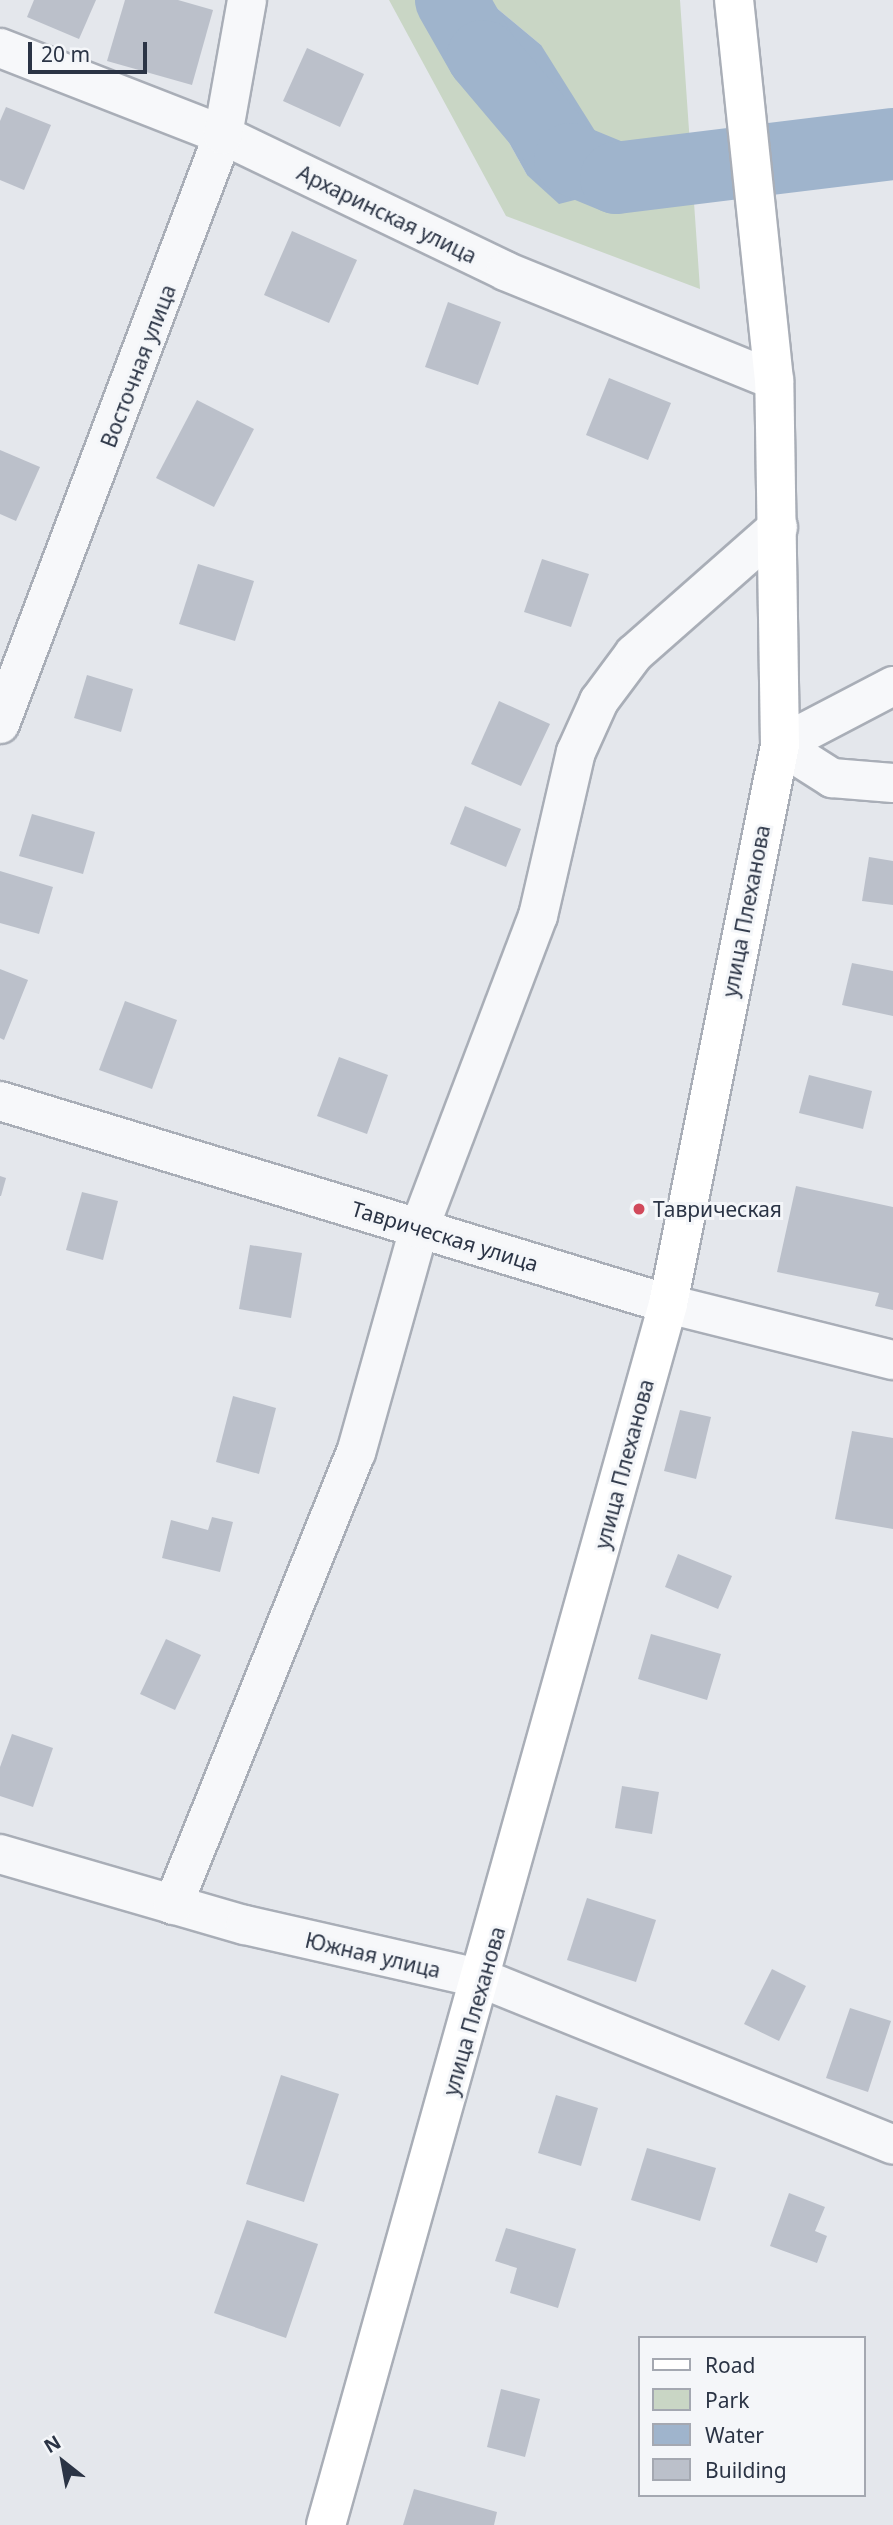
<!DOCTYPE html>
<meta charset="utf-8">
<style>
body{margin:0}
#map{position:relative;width:893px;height:2525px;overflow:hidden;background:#e4e7ec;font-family:"Noto Sans",sans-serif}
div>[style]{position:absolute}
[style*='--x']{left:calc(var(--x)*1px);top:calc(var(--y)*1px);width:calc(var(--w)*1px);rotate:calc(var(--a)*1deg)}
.green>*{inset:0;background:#c9d6c5}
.water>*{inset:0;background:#9fb4cc}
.river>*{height:72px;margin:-36px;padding:0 36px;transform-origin:36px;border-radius:36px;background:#9fb4cc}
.building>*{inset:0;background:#bbc0ca}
.roads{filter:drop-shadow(2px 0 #a9aeb7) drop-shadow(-2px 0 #a9aeb7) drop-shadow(0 2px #a9aeb7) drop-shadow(0 -2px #a9aeb7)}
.minor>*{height:38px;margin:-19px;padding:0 19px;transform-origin:19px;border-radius:19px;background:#f7f8fa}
.major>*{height:38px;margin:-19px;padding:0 19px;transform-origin:19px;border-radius:19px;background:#fff}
.dots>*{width:19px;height:19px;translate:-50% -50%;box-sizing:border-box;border:4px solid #f4f6f9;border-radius:50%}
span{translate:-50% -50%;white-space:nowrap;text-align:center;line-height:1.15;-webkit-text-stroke:6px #f4f6f9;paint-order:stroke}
.street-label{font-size:21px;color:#2b3445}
.poi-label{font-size:21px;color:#2b3445}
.left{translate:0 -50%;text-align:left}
.legend{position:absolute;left:638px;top:2336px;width:228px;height:161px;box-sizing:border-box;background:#f4f6f9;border:2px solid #a4a8b1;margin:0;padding:9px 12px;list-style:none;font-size:21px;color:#2b3445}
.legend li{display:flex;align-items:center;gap:14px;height:35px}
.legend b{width:35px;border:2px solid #a4a8b1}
.north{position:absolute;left:28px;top:2427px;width:70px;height:70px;-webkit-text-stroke:5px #f4f6f9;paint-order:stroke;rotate:329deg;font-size:19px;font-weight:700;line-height:28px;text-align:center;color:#2b3445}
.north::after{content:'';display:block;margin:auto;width:24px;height:32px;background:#2b3445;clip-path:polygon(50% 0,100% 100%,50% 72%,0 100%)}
.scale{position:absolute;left:28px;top:42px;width:119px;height:32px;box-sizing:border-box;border:4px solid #2b3445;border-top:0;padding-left:9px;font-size:21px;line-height:24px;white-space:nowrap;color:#2b3445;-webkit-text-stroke:5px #f4f6f9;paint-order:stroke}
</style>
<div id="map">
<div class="green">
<i style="clip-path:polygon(389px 0,430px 0,527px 175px,541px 45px,487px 0,680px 0,700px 289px,506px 216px)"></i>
</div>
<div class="water">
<i style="clip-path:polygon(430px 0,487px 0,541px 45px,612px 158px,616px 178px,602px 193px,559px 204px,527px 175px)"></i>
</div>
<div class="river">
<i style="--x:451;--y:0;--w:64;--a:60.3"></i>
<i style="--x:483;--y:56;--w:135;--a:49.8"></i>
<i style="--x:570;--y:159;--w:50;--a:22.4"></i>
<i style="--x:616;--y:178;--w:279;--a:-7"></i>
</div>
<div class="building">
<i style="clip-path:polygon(34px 0,96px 0,79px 39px,27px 17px)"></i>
<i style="clip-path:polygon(125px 0,178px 0,213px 10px,192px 85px,107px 61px)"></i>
<i style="clip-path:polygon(307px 48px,364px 74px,340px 127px,283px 101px)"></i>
<i style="clip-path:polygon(6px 107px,51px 125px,24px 190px,0 180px,0 121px)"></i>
<i style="clip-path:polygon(292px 231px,357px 260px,329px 323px,264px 295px)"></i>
<i style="clip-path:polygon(448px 302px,501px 322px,478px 385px,425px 367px)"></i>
<i style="clip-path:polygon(609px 378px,671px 403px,648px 460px,586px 435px)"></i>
<i style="clip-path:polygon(197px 400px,254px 429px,214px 507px,156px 478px)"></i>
<i style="clip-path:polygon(0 450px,40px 467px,16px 521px,0 514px)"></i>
<i style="clip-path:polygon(542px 559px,589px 574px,571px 627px,524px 612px)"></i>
<i style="clip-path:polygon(198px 564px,254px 581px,235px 641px,179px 624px)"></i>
<i style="clip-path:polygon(87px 675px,133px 689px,121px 732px,74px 718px)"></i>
<i style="clip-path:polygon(499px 701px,550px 724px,521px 786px,471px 764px)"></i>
<i style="clip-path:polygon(465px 806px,521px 829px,506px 867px,450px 844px)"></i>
<i style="clip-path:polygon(32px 814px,95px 832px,83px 874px,19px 856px)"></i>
<i style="clip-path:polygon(869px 857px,893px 861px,893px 905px,862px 901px)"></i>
<i style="clip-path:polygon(0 871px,53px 887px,39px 934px,0 923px)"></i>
<i style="clip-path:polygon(852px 963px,893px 971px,893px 1016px,842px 1005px)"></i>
<i style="clip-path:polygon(0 969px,28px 980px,4px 1040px,0 1038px)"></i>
<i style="clip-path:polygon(125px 1001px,177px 1020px,152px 1089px,99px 1070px)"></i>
<i style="clip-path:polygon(339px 1057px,388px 1075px,367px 1134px,317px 1116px)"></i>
<i style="clip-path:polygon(809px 1075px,872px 1091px,863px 1129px,799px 1113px)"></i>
<i style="clip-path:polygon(0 1176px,6px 1178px,1px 1196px,0 1196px)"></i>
<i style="clip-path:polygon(796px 1186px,893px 1207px,893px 1310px,875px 1306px,879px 1293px,777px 1272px)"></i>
<i style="clip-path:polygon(82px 1192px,118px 1201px,103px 1260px,66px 1250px)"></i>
<i style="clip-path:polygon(250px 1245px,302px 1253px,291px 1318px,239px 1309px)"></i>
<i style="clip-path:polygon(233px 1396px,276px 1408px,259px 1474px,216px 1462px)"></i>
<i style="clip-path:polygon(680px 1410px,711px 1417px,696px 1479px,664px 1471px)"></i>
<i style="clip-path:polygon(852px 1431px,893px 1438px,893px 1529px,835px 1519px)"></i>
<i style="clip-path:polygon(212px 1517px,233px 1522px,220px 1572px,162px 1558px,171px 1520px,208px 1530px)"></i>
<i style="clip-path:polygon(678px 1554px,732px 1576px,718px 1609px,665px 1587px)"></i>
<i style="clip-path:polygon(651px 1634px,721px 1654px,707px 1700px,638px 1679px)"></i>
<i style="clip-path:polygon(166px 1639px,201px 1655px,175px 1710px,140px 1694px)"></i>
<i style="clip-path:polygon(12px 1734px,53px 1748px,33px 1807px,0 1796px,0 1767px)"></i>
<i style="clip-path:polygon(622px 1786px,659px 1792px,652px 1834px,615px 1828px)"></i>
<i style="clip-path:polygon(587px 1898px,656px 1920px,636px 1982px,567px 1960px)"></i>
<i style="clip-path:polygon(772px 1969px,806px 1986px,779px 2041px,744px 2024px)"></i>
<i style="clip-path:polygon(850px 2008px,891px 2021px,868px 2092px,826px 2078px)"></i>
<i style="clip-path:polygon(281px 2075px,339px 2094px,304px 2202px,246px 2184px)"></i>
<i style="clip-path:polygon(556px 2095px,598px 2108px,581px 2166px,538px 2153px)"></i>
<i style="clip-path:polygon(647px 2148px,716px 2168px,700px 2221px,631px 2200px)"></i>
<i style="clip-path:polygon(789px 2193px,825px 2207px,815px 2231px,827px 2236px,817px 2263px,770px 2246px)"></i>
<i style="clip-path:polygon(247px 2220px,318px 2244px,286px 2338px,214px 2313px)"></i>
<i style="clip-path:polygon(506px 2228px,576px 2249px,558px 2308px,510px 2293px,517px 2268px,495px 2261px)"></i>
<i style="clip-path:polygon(501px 2389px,540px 2399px,525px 2457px,487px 2447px)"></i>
<i style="clip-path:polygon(414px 2489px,497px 2512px,494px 2525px,403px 2525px)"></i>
</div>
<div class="roads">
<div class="minor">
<i style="--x:0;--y:48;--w:239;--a:21.3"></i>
<i style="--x:223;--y:135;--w:313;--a:25.7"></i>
<i style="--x:505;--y:271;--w:290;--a:22.1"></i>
<i style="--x:893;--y:686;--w:127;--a:152.4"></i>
<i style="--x:780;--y:745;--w:62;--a:32.4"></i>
<i style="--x:832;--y:778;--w:61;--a:4.7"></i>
<i style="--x:0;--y:724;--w:630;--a:-69.26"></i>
<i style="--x:223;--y:135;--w:137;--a:-79.9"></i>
<i style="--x:0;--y:1101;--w:698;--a:16.9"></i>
<i style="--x:668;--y:1304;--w:232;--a:14"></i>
<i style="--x:0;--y:1854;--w:255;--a:16.2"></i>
<i style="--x:245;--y:1925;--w:244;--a:12.8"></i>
<i style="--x:483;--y:1979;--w:442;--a:22"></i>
<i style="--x:173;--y:1905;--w:488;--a:-68"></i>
<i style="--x:356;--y:1453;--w:233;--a:-74.3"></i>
<i style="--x:419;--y:1229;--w:335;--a:-69.2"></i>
<i style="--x:538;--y:916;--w:168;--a:-77"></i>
<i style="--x:576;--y:752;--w:56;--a:-65.7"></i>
<i style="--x:599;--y:701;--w:59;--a:-53.3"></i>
<i style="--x:634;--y:654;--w:192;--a:-41.4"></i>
</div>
<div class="major">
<i style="--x:326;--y:2525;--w:1268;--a:-74.35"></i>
<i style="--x:668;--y:1304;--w:570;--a:-78.67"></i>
<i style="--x:780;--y:745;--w:365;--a:-90.9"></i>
<i style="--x:774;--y:380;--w:382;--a:-96"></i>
</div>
</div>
<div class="dots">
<i style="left:639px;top:1209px;background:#d1495b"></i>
</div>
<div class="street-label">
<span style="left:387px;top:214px;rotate:26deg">Архаринская улица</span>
<span style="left:138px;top:366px;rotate:-69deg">Восточная улица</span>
<span style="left:746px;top:911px;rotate:-79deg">улица Плеханова</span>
<span style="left:445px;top:1236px;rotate:17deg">Таврическая улица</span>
<span style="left:624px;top:1464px;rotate:-75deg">улица Плеханова</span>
<span style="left:373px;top:1955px;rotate:13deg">Южная улица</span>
<span style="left:474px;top:2011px;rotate:-74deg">улица Плеханова</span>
</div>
<div class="poi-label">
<span class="left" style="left:653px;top:1209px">Таврическая</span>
</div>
<ul class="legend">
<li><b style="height:9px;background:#fff"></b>Road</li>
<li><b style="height:19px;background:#c9d6c5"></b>Park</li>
<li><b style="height:19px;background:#9fb4cc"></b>Water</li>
<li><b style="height:19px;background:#bbc0ca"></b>Building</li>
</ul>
<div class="north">N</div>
<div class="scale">20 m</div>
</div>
